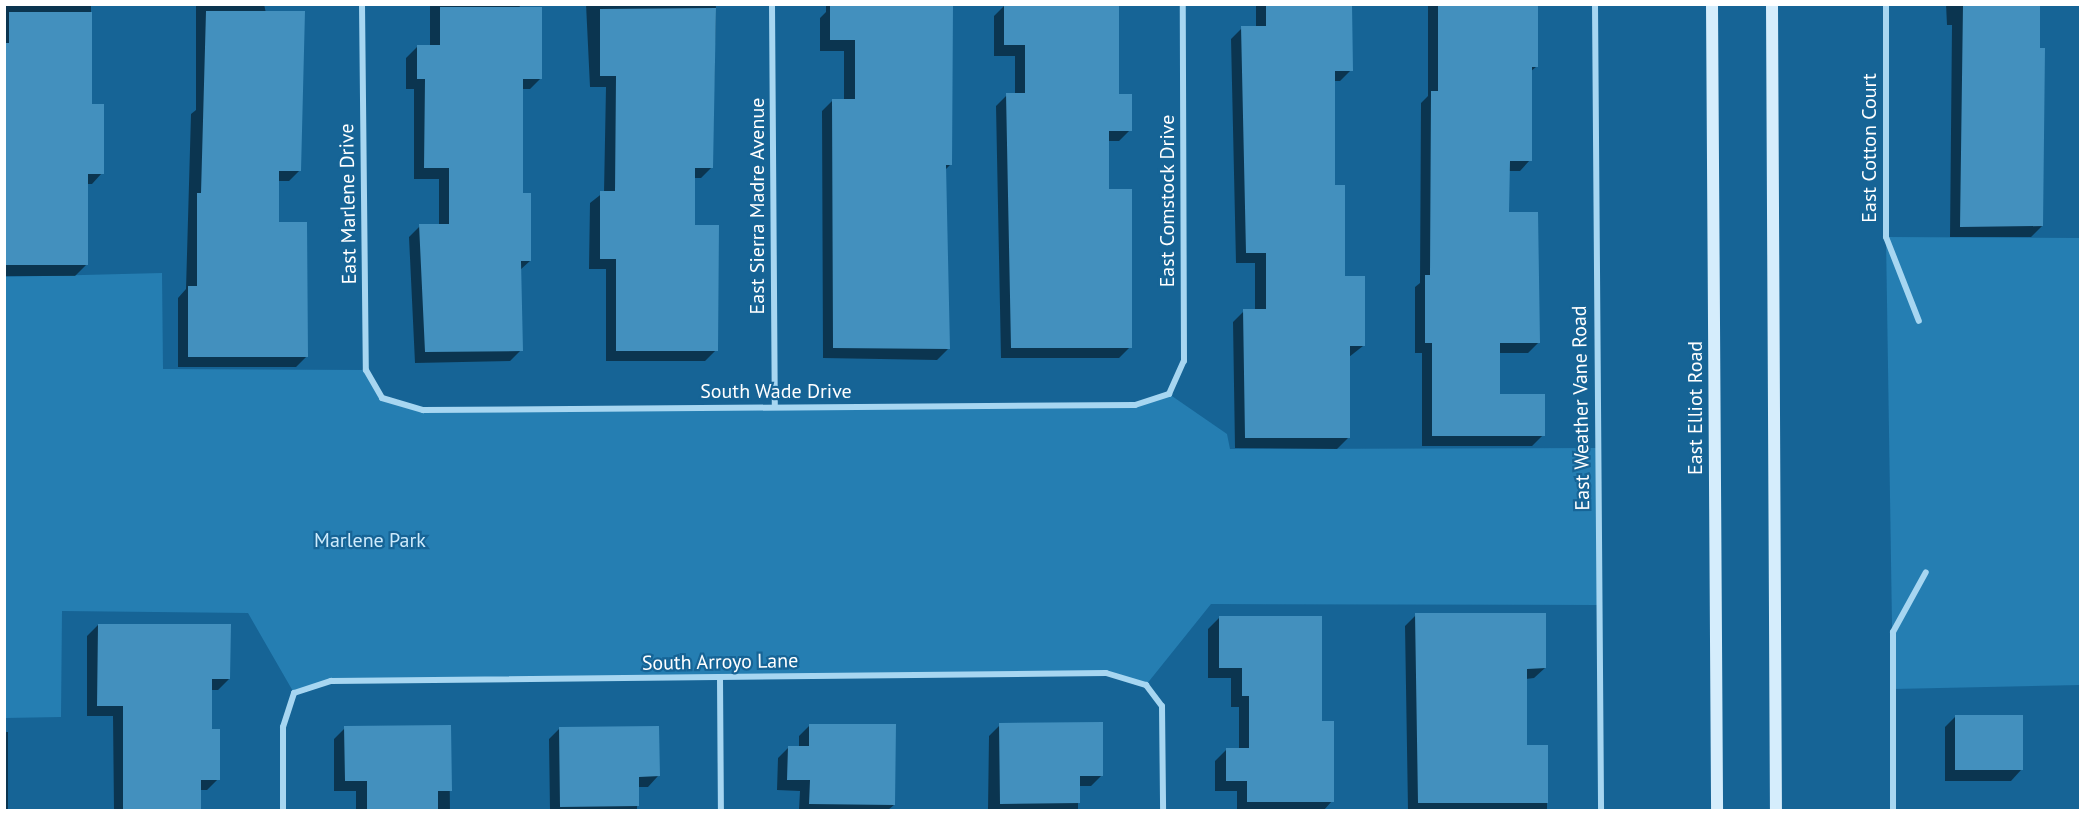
<!DOCTYPE html>
<style>
body{margin:0}
#map{position:relative;width:2085px;height:815px;overflow:hidden;background:#166496;font-family:"PT Sans",sans-serif}
div>[style]{position:absolute}
[style*='--x']{left:calc(var(--x)*1px);top:calc(var(--y)*1px);width:calc(var(--w)*1px);rotate:calc(var(--a)*1deg)}
.green>*{inset:0;background:#257eb2}
.shadow>*{inset:0;background:#0007}
.building>*{inset:0;background:#4390be}
.minor>*{height:6px;margin:-3px;padding:0 3px;transform-origin:3px;border-radius:3px;background:#a7d6f1}
.secondary>*{height:12px;margin:-6px;padding:0 6px;transform-origin:6px;border-radius:6px;background:#d5edfc}
span{translate:-50% -50%;white-space:nowrap;text-align:center;line-height:1.15;-webkit-text-stroke:4.5px #166496;paint-order:stroke}
.street-label{font-size:20px;color:#fff}
.park-label{font-size:20px;color:#ceebfc}
.frame{position:absolute;inset:0;border:6px solid #fff;pointer-events:none}
</style>
<div id="map">
<div class="green">
<i style="clip-path:polygon(1886px 237px,2080px 238px,2080px 685px,1893px 689px)"></i>
<i style="clip-path:polygon(162px 273px,163px 369px,366px 370px,382px 398px,423px 410px,1135px 405px,1169px 394px,1227px 434px,1230px 449px,1598px 448px,1600px 605px,1211px 604px,1146px 685px,1106px 673px,331px 681px,294px 693px,248px 613px,62px 611px,61px 717px,5px 718px,4px 277px)"></i>
</div>
<div class="shadow">
<i style="clip-path:polygon(4px 4px,91px 4px,91px 106px,102px 173px,92px 184px,86px 184px,86px 265px,75px 276px,4px 276px)"></i>
<i style="clip-path:polygon(196px 4px,264px 4px,300px 170px,289px 181px,278px 181px,278px 223px,307px 356px,296px 367px,178px 367px,178px 298px,186px 289px,191px 114px,196px 110px)"></i>
<i style="clip-path:polygon(430px 4px,519px 4px,541px 78px,530px 89px,522px 89px,521px 194px,530px 261px,520px 270px,521px 350px,510px 361px,415px 363px,409px 237px,420px 226px,439px 226px,439px 179px,414px 179px,414px 89px,406px 89px,406px 58px,417px 47px,430px 47px)"></i>
<i style="clip-path:polygon(586px 4px,716px 4px,712px 167px,701px 178px,694px 178px,694px 226px,716px 350px,705px 361px,606px 361px,606px 269px,589px 269px,590px 203px,604px 192px,606px 87px,590px 87px)"></i>
<i style="clip-path:polygon(826px 4px,950px 4px,950px 165px,945px 170px,948px 349px,937px 360px,823px 358px,822px 111px,833px 100px,844px 100px,844px 51px,820px 51px,820px 18px,826px 12px)"></i>
<i style="clip-path:polygon(1256px 4px,1351px 4px,1351px 70px,1340px 81px,1333px 81px,1333px 187px,1344px 277px,1363px 346px,1349px 357px,1348px 438px,1337px 449px,1235px 448px,1233px 322px,1244px 311px,1255px 311px,1255px 263px,1236px 263px,1231px 39px,1242px 28px,1256px 28px)"></i>
<i style="clip-path:polygon(1428px 4px,1536px 4px,1536px 67px,1530px 72px,1530px 160px,1520px 171px,1508px 171px,1507px 213px,1539px 342px,1528px 353px,1498px 353px,1498px 395px,1543px 435px,1532px 446px,1422px 446px,1422px 353px,1415px 353px,1415px 287px,1420px 283px,1421px 103px,1428px 96px)"></i>
<i style="clip-path:polygon(1946px 4px,2038px 4px,2042px 226px,2031px 237px,1950px 237px,1952px 25px,1947px 25px)"></i>
<i style="clip-path:polygon(1005px 5px,1118px 95px,1130px 130px,1119px 141px,1108px 141px,1108px 190px,1130px 347px,1119px 358px,1001px 358px,996px 106px,1007px 95px,1015px 95px,1015px 56px,994px 56px,994px 16px)"></i>
<i style="clip-path:polygon(1416px 615px,1545px 668px,1534px 678px,1526px 679px,1526px 747px,1547px 747px,1547px 810px,1408px 810px,1405px 626px)"></i>
<i style="clip-path:polygon(1219px 618px,1321px 722px,1332px 801px,1324px 810px,1237px 810px,1237px 791px,1215px 791px,1215px 761px,1226px 750px,1239px 750px,1239px 707px,1231px 707px,1231px 678px,1208px 678px,1208px 629px)"></i>
<i style="clip-path:polygon(98px 625px,229px 679px,218px 690px,211px 690px,210px 731px,218px 779px,207px 790px,200px 790px,200px 810px,114px 810px,113px 716px,87px 716px,87px 636px)"></i>
<i style="clip-path:polygon(1956px 716px,2021px 770px,2011px 781px,1945px 781px,1945px 727px)"></i>
<i style="clip-path:polygon(810px 725px,894px 805px,888px 810px,799px 810px,800px 791px,777px 790px,778px 758px,789px 747px,799px 748px,799px 736px)"></i>
<i style="clip-path:polygon(1000px 725px,1102px 775px,1091px 786px,1078px 786px,1078px 810px,988px 810px,989px 736px)"></i>
<i style="clip-path:polygon(449px 726px,450px 810px,356px 810px,356px 791px,334px 791px,334px 739px,345px 728px)"></i>
<i style="clip-path:polygon(560px 728px,658px 776px,648px 787px,637px 787px,637px 810px,550px 810px,549px 739px)"></i>
<i style="clip-path:polygon(4px 732px,8px 732px,8px 810px,4px 810px)"></i>
</div>
<div class="building">
<i style="clip-path:polygon(1004px 4px,1119px 4px,1119px 94px,1132px 94px,1132px 131px,1109px 131px,1109px 189px,1132px 189px,1132px 348px,1011px 348px,1006px 93px,1025px 93px,1025px 45px,1004px 45px)"></i>
<i style="clip-path:polygon(1266px 4px,1352px 4px,1353px 71px,1335px 71px,1335px 185px,1345px 185px,1345px 276px,1365px 276px,1365px 346px,1350px 346px,1350px 438px,1245px 438px,1243px 309px,1266px 309px,1266px 253px,1246px 253px,1241px 26px,1266px 26px)"></i>
<i style="clip-path:polygon(1438px 4px,1538px 4px,1538px 67px,1532px 67px,1532px 161px,1510px 161px,1509px 212px,1538px 212px,1540px 343px,1500px 343px,1500px 394px,1545px 394px,1545px 436px,1432px 436px,1432px 343px,1425px 343px,1425px 275px,1430px 275px,1431px 91px,1438px 91px)"></i>
<i style="clip-path:polygon(1963px 4px,2040px 4px,2040px 48px,2045px 48px,2043px 226px,1960px 227px)"></i>
<i style="clip-path:polygon(830px 6px,953px 6px,952px 165px,946px 165px,950px 349px,833px 348px,832px 99px,855px 99px,855px 40px,830px 40px)"></i>
<i style="clip-path:polygon(440px 7px,542px 7px,542px 79px,523px 79px,523px 193px,531px 193px,531px 261px,521px 261px,523px 351px,425px 352px,419px 224px,449px 224px,449px 168px,424px 168px,425px 79px,417px 79px,417px 45px,440px 45px)"></i>
<i style="clip-path:polygon(716px 8px,713px 168px,695px 168px,695px 225px,719px 225px,718px 351px,616px 351px,616px 259px,600px 259px,600px 191px,615px 191px,616px 76px,600px 76px,600px 9px)"></i>
<i style="clip-path:polygon(206px 11px,305px 11px,301px 171px,279px 171px,279px 222px,307px 222px,308px 357px,188px 357px,188px 286px,197px 286px,197px 193px,201px 193px)"></i>
<i style="clip-path:polygon(9px 12px,92px 12px,92px 104px,104px 104px,104px 174px,88px 174px,88px 265px,4px 265px,4px 43px,9px 43px)"></i>
<i style="clip-path:polygon(1415px 613px,1546px 613px,1546px 668px,1527px 669px,1527px 745px,1548px 745px,1548px 803px,1418px 803px)"></i>
<i style="clip-path:polygon(1219px 616px,1322px 616px,1322px 721px,1334px 721px,1334px 802px,1247px 802px,1247px 781px,1226px 781px,1226px 748px,1249px 748px,1249px 696px,1242px 696px,1242px 668px,1219px 668px)"></i>
<i style="clip-path:polygon(98px 624px,231px 624px,230px 679px,212px 679px,212px 729px,220px 729px,220px 780px,201px 780px,201px 810px,123px 810px,123px 706px,97px 706px)"></i>
<i style="clip-path:polygon(1955px 715px,2023px 715px,2023px 770px,1955px 770px)"></i>
<i style="clip-path:polygon(1103px 722px,1103px 776px,1080px 776px,1080px 803px,1000px 804px,999px 723px)"></i>
<i style="clip-path:polygon(809px 724px,896px 724px,895px 805px,809px 804px,810px 780px,787px 780px,788px 746px,809px 746px)"></i>
<i style="clip-path:polygon(451px 725px,452px 791px,438px 791px,438px 809px,367px 810px,367px 781px,345px 781px,344px 726px)"></i>
<i style="clip-path:polygon(659px 726px,660px 776px,639px 777px,639px 806px,560px 807px,559px 727px)"></i>
</div>
<div class="minor">
<i style="--x:362;--y:4;--w:366;--a:89.4"></i>
<i style="--x:366;--y:370;--w:32;--a:60"></i>
<i style="--x:382;--y:398;--w:43;--a:16.3"></i>
<i style="--x:423;--y:410;--w:712;--a:-0.4"></i>
<i style="--x:1135;--y:405;--w:36;--a:-18"></i>
<i style="--x:1169;--y:394;--w:36;--a:-66"></i>
<i style="--x:1184;--y:361;--w:357;--a:-90.2"></i>
<i style="--x:772;--y:4;--w:403;--a:89.6"></i>
<i style="--x:1595;--y:4;--w:806;--a:89.57"></i>
<i style="--x:1886;--y:4;--w:233;--a:90"></i>
<i style="--x:1886;--y:237;--w:90;--a:68.6"></i>
<i style="--x:720;--y:679;--w:131;--a:89.6"></i>
<i style="--x:283;--y:810;--w:83;--a:-90"></i>
<i style="--x:283;--y:727;--w:36;--a:-72"></i>
<i style="--x:294;--y:693;--w:39;--a:-18"></i>
<i style="--x:331;--y:681;--w:775;--a:-0.59"></i>
<i style="--x:1106;--y:673;--w:42;--a:16.7"></i>
<i style="--x:1146;--y:685;--w:26;--a:53"></i>
<i style="--x:1162;--y:706;--w:104;--a:89.4"></i>
<i style="--x:1893;--y:810;--w:178;--a:-90"></i>
<i style="--x:1893;--y:632;--w:68;--a:-61.2"></i>
</div>
<div class="secondary">
<i style="--x:1712;--y:4;--w:806;--a:89.64"></i>
<i style="--x:1772;--y:4;--w:806;--a:89.72"></i>
</div>
<div class="street-label">
<span style="left:1869px;top:148px;rotate:-90deg">East Cotton Court</span>
<span style="left:1167px;top:201px;rotate:-90deg">East Comstock Drive</span>
<span style="left:348px;top:204px;rotate:-91deg">East Marlene Drive</span>
<span style="left:757px;top:206px;rotate:-90deg">East Sierra Madre Avenue</span>
<span style="left:776px;top:391px">South Wade Drive</span>
<span style="left:1581px;top:408px;rotate:-91deg">East Weather Vane Road</span>
<span style="left:1695px;top:408px;rotate:-90deg">East Elliot Road</span>
<span style="left:720px;top:662px;rotate:-1deg">South Arroyo Lane</span>
</div>
<div class="park-label">
<span style="left:370px;top:540px">Marlene Park</span>
</div>
<div class="frame"></div>
</div>
